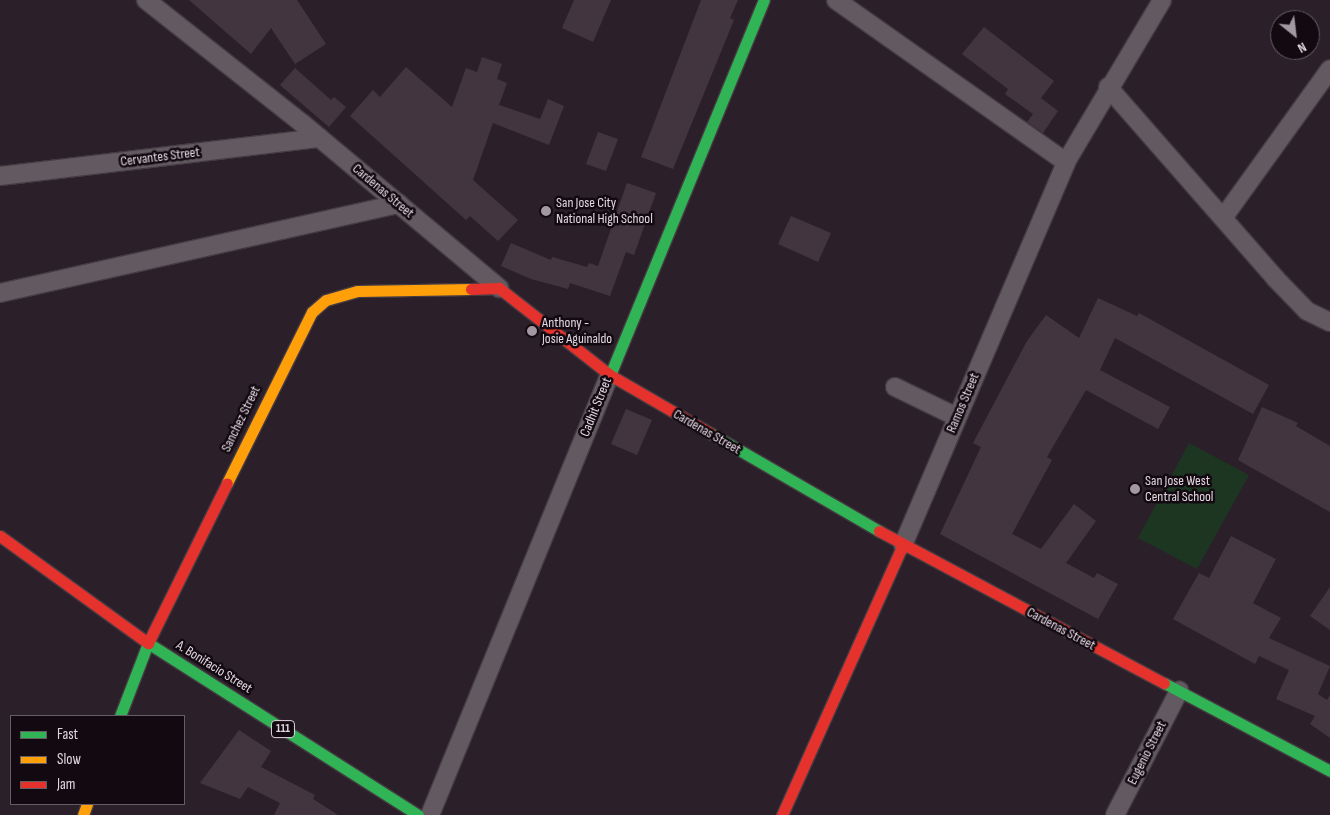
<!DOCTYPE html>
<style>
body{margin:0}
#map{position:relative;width:1330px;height:815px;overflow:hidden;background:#2b2029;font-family:"Sofia Sans Condensed",sans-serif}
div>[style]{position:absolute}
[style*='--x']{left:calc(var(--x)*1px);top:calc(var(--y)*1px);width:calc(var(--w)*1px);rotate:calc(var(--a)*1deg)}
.green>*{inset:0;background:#1d3622}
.building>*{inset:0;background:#433540}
.roads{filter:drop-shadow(1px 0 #453b43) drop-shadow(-1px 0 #453b43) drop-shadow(0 1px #453b43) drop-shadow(0 -1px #453b43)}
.street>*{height:18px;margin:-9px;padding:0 9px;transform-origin:9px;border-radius:9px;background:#635a61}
.fast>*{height:11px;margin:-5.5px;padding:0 5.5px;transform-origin:5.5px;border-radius:5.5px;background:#30b455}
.slow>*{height:11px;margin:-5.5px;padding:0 5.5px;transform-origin:5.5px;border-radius:5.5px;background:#ff9f0a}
.jam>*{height:11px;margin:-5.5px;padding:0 5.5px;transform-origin:5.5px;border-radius:5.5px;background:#e5322d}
.dots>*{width:14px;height:14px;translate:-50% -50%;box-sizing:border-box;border:2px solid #120a10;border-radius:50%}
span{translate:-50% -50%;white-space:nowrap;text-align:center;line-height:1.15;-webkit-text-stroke:5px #120a10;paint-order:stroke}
.shield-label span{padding:1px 4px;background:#120a10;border:1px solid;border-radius:4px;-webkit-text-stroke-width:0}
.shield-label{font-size:12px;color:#e4d7e2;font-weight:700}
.street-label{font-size:14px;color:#e4d7e2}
.poi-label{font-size:14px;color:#e4d7e2}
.left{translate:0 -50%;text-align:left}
.legend{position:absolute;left:10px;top:715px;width:175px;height:90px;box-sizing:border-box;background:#120a10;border:1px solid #665c64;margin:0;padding:6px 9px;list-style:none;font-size:15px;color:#e4d7e2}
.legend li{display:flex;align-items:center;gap:10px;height:25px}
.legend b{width:25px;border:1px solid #665c64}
.north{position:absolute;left:1270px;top:10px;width:50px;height:50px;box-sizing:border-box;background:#120a10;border:1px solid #665c64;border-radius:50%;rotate:151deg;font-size:14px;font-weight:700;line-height:20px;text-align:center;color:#e4d7e2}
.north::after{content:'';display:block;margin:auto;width:18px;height:22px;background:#a397a1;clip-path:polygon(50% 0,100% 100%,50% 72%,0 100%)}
</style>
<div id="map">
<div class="green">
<i style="clip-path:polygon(1189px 443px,1249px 475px,1197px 569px,1138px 538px)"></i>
</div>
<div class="building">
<i style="clip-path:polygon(189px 0,297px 0,326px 44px,295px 64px,271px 28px,251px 54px)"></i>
<i style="clip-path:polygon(574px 0,611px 0,593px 42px,562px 28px)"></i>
<i style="clip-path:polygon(701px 0,738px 0,730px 18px,734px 20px,673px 169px,641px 157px)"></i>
<i style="clip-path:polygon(984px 27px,1054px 81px,1041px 98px,1058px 111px,1043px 133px,1027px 122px,1033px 114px,1005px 94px,1008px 89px,962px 54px)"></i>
<i style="clip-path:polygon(482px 57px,502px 64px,497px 79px,507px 83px,499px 105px,540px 119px,548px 99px,564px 106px,549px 145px,493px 123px,473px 180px,518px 220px,498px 241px,470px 216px,466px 220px,350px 116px,373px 90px,380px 97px,406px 67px,452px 107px,466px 68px,477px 72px)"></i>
<i style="clip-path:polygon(295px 68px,331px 100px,334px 97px,346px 107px,329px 127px,280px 85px)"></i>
<i style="clip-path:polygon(598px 132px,618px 139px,606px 171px,586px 164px)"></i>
<i style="clip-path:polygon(627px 183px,656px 193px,634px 255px,626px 252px,610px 296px,570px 283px,568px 289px,531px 279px,501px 266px,511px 243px,551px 260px,552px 257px,587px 267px,589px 263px,598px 266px)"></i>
<i style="clip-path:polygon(791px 216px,831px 233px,818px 262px,778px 244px)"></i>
<i style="clip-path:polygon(1098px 298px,1137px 316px,1139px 313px,1269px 385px,1253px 414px,1115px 338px,1100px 370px,1170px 407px,1158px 429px,1086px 390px,1047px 457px,1052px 460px,1012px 534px,1041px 549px,1074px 504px,1096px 521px,1066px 563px,1094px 578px,1097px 573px,1118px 584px,1098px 619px,940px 534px,981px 447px,973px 443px,1027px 341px,1046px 315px,1079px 338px)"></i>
<i style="clip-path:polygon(1262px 407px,1298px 423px,1296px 426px,1330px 446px,1330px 512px,1238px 460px)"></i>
<i style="clip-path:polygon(626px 409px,652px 420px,637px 455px,611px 444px)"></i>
<i style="clip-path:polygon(1231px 536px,1276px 559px,1253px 603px,1281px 618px,1269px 638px,1330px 666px,1318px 694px,1327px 700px,1330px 695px,1330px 738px,1310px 724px,1315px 716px,1276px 699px,1289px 670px,1259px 656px,1255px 664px,1173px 619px,1199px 573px,1209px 578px)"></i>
<i style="clip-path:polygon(1330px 587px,1330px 630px,1310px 616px)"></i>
<i style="clip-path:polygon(239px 730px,271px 751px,261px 767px,315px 795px,313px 799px,338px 815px,274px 815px,280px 803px,248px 787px,240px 799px,200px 783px)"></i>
</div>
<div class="roads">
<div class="street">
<i style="--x:146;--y:0;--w:200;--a:38.3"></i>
<i style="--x:303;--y:124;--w:256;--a:39.9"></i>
<i style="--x:836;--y:0;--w:281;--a:35.2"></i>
<i style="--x:1108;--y:87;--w:254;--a:48.8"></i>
<i style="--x:1275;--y:278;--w:46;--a:45.9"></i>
<i style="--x:1307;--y:311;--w:25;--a:26"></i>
<i style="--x:0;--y:176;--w:322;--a:-6.8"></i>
<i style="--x:1223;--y:218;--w:183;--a:-54.3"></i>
<i style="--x:0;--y:293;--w:409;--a:-12.6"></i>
<i style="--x:895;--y:387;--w:69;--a:25.8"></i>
<i style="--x:903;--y:545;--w:416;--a:-66.9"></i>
<i style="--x:1066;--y:162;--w:188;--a:-59.3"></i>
<i style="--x:430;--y:815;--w:475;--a:-67.8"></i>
<i style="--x:1115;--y:815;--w:140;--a:-62.7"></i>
</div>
<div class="fast">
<i style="--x:610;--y:375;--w:405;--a:-67.7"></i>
<i style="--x:710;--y:433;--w:195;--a:30.1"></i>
<i style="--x:1164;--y:683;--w:188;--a:27.9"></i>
<i style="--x:120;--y:716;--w:78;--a:-69"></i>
<i style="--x:148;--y:643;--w:320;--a:32.5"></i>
</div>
<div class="slow">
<i style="--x:227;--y:483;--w:191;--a:-63.6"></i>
<i style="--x:312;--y:312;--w:18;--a:-41"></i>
<i style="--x:326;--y:300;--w:33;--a:-16"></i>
<i style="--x:358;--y:291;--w:113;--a:-1"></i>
<i style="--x:83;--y:815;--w:12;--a:-70"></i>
</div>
<div class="jam">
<i style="--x:471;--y:289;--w:28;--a:-2"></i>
<i style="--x:499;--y:288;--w:141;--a:38.1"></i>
<i style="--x:610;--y:375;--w:116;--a:30.1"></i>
<i style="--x:879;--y:531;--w:323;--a:28.1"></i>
<i style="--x:0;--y:536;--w:183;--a:35.9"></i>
<i style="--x:148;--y:643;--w:178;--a:-63.7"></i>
<i style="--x:782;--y:815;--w:296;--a:-65.9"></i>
</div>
</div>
<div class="dots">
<i style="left:546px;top:211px;background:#a397a1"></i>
<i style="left:532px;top:331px;background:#a397a1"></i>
<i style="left:1135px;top:489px;background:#a397a1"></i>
</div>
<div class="shield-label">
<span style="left:283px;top:729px">111</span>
</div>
<div class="street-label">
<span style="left:160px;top:157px;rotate:-7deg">Cervantes Street</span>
<span style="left:383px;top:191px;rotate:40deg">Cardenas Street</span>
<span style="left:963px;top:403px;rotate:-67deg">Ramos Street</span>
<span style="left:596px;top:407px;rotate:-68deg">Cadhit Street</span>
<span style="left:241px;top:419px;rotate:-64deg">Sanchez Street</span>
<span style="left:707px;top:432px;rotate:30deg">Cardenas Street</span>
<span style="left:1061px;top:629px;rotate:28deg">Cardenas Street</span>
<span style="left:214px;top:667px;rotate:32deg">A. Bonifacio Street</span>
<span style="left:1147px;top:753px;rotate:-63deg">Eugenio Street</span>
</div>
<div class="poi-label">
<span class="left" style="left:556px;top:211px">San Jose City<br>National High School</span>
<span class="left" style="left:542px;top:331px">Anthony -<br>Josie Aguinaldo</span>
<span class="left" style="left:1145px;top:489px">San Jose West<br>Central School</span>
</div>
<ul class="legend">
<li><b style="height:6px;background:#30b455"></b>Fast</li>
<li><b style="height:6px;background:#ff9f0a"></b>Slow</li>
<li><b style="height:6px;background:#e5322d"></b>Jam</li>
</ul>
<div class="north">N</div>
</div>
